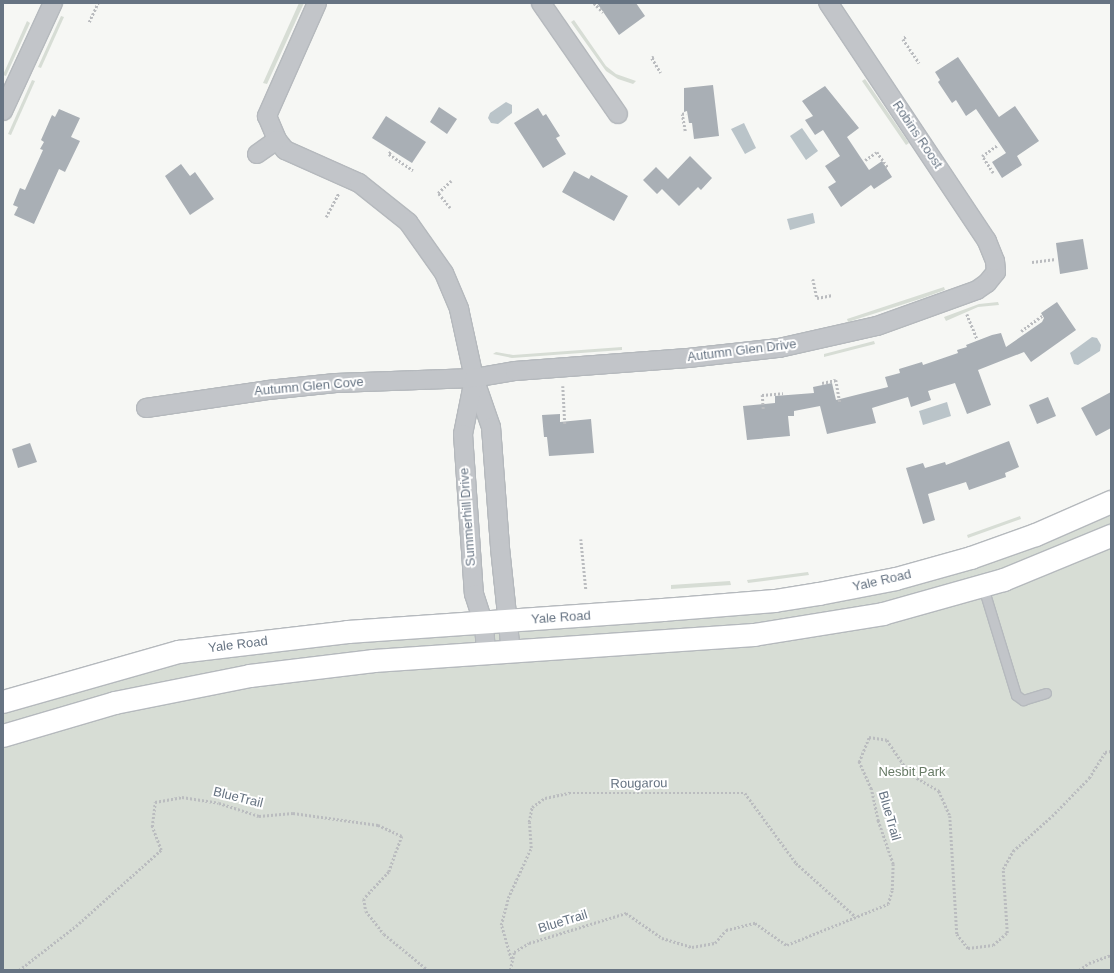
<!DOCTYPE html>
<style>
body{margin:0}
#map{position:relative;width:1114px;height:973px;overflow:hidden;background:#f6f7f4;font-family:Arial,sans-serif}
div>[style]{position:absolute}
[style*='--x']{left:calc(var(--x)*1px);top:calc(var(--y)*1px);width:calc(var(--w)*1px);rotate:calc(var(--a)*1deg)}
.green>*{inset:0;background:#d7ddd5}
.water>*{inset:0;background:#bac4c9}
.building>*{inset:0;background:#a9afb5}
.path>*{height:2.5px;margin-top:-1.25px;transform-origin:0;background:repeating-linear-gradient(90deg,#babcbf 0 2px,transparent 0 4px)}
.roads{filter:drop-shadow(1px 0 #b5b9bd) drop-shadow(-1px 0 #b5b9bd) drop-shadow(0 1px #b5b9bd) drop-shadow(0 -1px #b5b9bd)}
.lane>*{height:9px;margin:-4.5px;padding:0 4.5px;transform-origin:4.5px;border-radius:4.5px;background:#c2c5c9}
.street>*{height:18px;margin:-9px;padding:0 9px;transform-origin:9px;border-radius:9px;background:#c2c5c9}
.secondary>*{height:22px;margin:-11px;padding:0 11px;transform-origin:11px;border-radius:11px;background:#fff}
span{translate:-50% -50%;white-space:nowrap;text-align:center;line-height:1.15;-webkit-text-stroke:4px #fff;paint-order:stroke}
.street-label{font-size:13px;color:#677483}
.park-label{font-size:13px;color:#687b66}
.frame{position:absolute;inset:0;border:4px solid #677483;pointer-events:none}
</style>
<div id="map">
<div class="green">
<i style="clip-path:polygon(299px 3px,304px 3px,267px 84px,263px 83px)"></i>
<i style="clip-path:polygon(61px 16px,64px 17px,41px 68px,38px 67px)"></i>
<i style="clip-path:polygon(574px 20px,606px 66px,616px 74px,636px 81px,633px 84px,618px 79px,606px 71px,571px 22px)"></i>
<i style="clip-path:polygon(27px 21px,30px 23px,6px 76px,3px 75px)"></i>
<i style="clip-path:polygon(865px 79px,909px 143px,906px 145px,862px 81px)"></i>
<i style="clip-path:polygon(32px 80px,35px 81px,11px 135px,8px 134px)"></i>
<i style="clip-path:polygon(944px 287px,945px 290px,923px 298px,848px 322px,847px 319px)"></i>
<i style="clip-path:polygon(998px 302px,999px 305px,978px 307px,946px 321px,944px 317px,979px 304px)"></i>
<i style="clip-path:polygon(874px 341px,875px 344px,824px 357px,824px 354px)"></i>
<i style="clip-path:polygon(622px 347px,622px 350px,512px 358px,493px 354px,496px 352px,513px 355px)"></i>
<i style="clip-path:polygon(1111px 495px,1111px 970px,3px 970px,3px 698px,167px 653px,809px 592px,942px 562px)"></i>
<i style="clip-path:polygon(1020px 516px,1021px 519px,968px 538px,967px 535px)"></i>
<i style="clip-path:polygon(808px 572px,809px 575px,748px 583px,747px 580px)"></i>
<i style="clip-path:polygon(730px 581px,731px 585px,671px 589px,671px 585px)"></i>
</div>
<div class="water">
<i style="clip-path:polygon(506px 102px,512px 105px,512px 113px,498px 124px,491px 123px,488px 118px,490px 113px)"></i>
<i style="clip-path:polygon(744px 123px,756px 148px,745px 154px,731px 129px)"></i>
<i style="clip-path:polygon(802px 128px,818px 151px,806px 160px,790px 136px)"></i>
<i style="clip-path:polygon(813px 213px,815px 223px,790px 230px,787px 219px)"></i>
<i style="clip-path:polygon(1092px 337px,1097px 338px,1101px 345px,1100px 351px,1078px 365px,1074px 364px,1070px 353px)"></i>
<i style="clip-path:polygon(947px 402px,951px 416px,923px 425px,919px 411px)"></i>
</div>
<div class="building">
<i style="clip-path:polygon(597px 3px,636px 3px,645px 16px,619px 35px)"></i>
<i style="clip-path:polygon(958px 57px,999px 117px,1015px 106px,1039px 141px,1017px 156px,1022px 165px,1002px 178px,992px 162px,1006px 153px,976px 109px,966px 116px,956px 100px,952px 103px,938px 82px,940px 80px,935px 72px)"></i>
<i style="clip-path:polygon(713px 85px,719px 136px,694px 139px,692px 123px,689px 123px,687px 111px,684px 112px,684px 88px)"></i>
<i style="clip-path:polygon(825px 86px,859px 128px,847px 137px,869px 170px,882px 161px,892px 177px,874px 189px,871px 185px,841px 207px,828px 187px,836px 182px,825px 166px,840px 156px,823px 130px,815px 135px,805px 120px,813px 116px,802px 101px)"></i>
<i style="clip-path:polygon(439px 107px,457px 119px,447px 134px,430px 122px)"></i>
<i style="clip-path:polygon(538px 108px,543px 116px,546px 114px,560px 136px,556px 138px,566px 154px,543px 168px,514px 123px)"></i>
<i style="clip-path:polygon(59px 109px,80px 118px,71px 137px,80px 141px,65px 172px,59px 169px,34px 224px,14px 215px,18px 207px,13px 205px,20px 188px,25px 190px,43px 150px,40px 149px,44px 142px,41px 140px,52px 115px,55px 117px)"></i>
<i style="clip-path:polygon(386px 116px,426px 142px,412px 163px,372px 138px)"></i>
<i style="clip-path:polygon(690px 156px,712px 178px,701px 190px,698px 187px,679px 206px,662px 189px,657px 194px,643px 180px,656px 167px,668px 179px)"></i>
<i style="clip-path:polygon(181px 164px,190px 176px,195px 172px,214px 199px,190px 215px,165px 176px)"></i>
<i style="clip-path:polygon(574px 171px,589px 179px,591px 175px,628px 196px,614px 221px,562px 192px)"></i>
<i style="clip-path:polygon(1083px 239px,1088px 269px,1060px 274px,1056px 243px)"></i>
<i style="clip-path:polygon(1057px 302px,1076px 330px,1031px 362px,1024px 352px,978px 370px,991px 405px,967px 414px,955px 383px,928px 391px,931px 400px,911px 407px,908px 397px,872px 408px,876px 423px,827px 434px,820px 406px,794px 411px,794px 416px,788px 416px,790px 436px,747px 440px,743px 406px,775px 403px,775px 396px,814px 393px,813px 387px,832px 383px,836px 400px,888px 387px,885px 377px,900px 373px,899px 369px,922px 362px,923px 365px,958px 353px,957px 350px,967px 347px,966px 345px,992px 335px,1001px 333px,1006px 347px,1042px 322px,1044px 318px,1041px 313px)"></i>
<i style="clip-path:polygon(1111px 392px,1111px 428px,1096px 436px,1081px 408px)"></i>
<i style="clip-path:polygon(1048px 397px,1056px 416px,1037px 424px,1029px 405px)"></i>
<i style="clip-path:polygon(560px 414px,560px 422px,591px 419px,594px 453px,549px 456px,547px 437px,544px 437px,542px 415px)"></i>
<i style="clip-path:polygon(1009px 441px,1019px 467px,1005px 473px,1006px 477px,969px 490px,966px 482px,928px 494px,935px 520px,923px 524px,906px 468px,923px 463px,925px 468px,945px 462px,946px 465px)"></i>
<i style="clip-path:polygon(30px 443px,37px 462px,18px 468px,12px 449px)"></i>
</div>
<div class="path">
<i style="--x:594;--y:3;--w:13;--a:45"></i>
<i style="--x:89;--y:22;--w:21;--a:-65"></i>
<i style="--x:906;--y:37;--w:4;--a:146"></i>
<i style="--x:903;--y:39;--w:29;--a:56"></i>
<i style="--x:654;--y:57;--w:2;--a:153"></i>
<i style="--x:652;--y:58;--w:17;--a:59"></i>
<i style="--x:685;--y:131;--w:17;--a:-100"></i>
<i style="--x:682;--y:114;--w:4;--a:-14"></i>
<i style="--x:391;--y:152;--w:3;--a:135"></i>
<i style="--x:389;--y:154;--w:29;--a:34"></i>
<i style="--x:865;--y:160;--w:14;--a:-34"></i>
<i style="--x:877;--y:152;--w:19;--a:55"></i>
<i style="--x:993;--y:173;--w:20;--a:-123"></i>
<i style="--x:982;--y:156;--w:19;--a:-35"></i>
<i style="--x:450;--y:208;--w:19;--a:-129"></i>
<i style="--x:438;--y:193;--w:18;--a:-43"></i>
<i style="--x:326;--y:217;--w:27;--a:-62"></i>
<i style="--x:1032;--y:262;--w:24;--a:-7"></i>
<i style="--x:813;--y:279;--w:19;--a:78"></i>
<i style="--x:817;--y:298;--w:16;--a:-11"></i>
<i style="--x:967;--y:314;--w:27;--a:68"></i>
<i style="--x:1021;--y:331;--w:26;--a:-36"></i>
<i style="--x:822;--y:383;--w:14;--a:-12"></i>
<i style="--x:836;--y:380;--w:23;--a:80"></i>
<i style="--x:563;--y:386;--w:39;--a:87"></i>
<i style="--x:763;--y:409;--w:14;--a:-94"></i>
<i style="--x:762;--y:395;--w:21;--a:-5"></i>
<i style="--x:581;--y:539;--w:50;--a:84.3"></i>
<i style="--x:511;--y:959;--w:35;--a:-106"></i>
<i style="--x:501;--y:925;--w:28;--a:-75"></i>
<i style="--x:508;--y:898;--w:55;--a:-65.3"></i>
<i style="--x:531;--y:848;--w:26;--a:-94"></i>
<i style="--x:529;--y:822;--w:15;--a:-79"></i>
<i style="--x:532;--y:807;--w:16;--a:-35"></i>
<i style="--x:545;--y:798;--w:25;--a:-12"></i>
<i style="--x:569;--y:793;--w:176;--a:0"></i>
<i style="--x:745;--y:793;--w:87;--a:53.9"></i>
<i style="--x:796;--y:863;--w:81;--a:42"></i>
<i style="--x:19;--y:970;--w:72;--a:-37.7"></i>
<i style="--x:76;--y:926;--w:114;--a:-41.8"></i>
<i style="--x:161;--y:850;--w:25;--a:-111"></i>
<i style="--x:152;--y:827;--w:25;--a:-83"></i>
<i style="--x:155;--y:802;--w:27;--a:-10"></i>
<i style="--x:182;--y:797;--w:37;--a:9"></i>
<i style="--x:219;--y:803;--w:42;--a:18"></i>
<i style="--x:259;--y:816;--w:34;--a:-5"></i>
<i style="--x:293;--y:813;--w:86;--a:8"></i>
<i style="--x:378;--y:825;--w:26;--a:25"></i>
<i style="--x:402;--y:836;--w:38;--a:110"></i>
<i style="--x:389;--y:872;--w:37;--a:133"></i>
<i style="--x:364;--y:899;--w:12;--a:81"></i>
<i style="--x:366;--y:911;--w:29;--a:52"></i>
<i style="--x:384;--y:934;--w:57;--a:39.3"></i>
<i style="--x:510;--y:970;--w:18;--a:-77"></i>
<i style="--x:514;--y:952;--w:17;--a:-31"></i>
<i style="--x:529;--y:943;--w:102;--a:-17.2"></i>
<i style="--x:626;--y:913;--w:44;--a:34.8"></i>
<i style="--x:662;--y:938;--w:31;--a:17"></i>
<i style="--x:692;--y:947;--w:23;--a:-10"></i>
<i style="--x:715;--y:943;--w:17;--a:-50"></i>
<i style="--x:726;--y:930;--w:30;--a:-14"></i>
<i style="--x:755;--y:923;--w:39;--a:35"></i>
<i style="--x:787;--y:945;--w:109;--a:-22.1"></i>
<i style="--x:888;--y:904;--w:15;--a:-74"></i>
<i style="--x:892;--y:890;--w:26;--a:-88"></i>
<i style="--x:893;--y:864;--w:46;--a:-109.2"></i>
<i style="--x:878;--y:821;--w:33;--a:-102"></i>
<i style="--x:871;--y:789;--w:30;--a:-114"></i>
<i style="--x:859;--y:762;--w:27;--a:-68"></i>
<i style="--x:869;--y:737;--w:18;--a:9"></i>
<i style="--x:887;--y:740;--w:41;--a:55.9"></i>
<i style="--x:910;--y:774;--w:34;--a:30"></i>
<i style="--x:939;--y:791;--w:27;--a:66"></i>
<i style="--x:950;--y:816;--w:118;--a:86.6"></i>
<i style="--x:957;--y:934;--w:18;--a:52"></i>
<i style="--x:968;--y:948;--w:25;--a:-7"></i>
<i style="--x:993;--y:945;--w:18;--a:-41"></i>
<i style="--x:1007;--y:933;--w:64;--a:-93.6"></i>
<i style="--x:1003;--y:869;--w:21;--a:-61"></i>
<i style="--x:1013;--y:851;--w:52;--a:-41.9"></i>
<i style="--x:1052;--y:816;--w:53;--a:-45.8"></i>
<i style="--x:1089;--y:778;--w:31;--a:-58"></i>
<i style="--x:1105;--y:752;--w:6;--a:-9"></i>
<i style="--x:1079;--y:970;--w:12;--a:-35"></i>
<i style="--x:1089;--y:963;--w:23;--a:-20"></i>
</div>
<div class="roads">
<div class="lane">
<i style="--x:983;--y:587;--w:113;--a:73"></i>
<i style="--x:1016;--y:695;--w:9;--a:36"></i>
<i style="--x:1023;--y:700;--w:24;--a:-17"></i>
</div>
<div class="street">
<i style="--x:317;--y:3;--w:124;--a:113.9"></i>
<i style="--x:267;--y:116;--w:26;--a:67"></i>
<i style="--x:277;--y:140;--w:13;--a:51"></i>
<i style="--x:285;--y:150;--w:81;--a:24"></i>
<i style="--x:359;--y:183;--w:63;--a:38.5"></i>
<i style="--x:408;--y:222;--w:62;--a:54.8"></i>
<i style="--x:444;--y:273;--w:39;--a:67"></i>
<i style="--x:459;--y:309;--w:71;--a:77.7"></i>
<i style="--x:474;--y:378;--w:52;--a:70.9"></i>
<i style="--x:491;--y:427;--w:121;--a:85.7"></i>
<i style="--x:500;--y:548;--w:106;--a:84"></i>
<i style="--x:541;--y:3;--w:135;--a:55.3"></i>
<i style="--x:3;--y:111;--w:119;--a:-65.2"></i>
<i style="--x:257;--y:154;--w:24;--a:-35"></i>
<i style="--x:474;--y:379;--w:56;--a:101.3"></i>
<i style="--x:463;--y:434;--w:160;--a:86.1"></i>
<i style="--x:474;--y:594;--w:32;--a:72"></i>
<i style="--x:484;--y:624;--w:31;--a:86"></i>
<i style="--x:146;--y:408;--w:123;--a:-8.4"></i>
<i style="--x:268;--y:390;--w:68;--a:-5.9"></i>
<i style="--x:336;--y:383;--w:138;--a:-2.1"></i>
<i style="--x:474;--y:378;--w:42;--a:-9.7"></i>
<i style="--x:515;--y:371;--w:173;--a:-4.3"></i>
<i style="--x:688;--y:358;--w:92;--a:-6.3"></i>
<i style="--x:779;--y:348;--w:100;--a:-12.7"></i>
<i style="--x:877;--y:326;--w:106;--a:-19.8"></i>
<i style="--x:977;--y:290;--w:12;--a:-35"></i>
<i style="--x:987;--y:283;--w:14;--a:-51"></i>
<i style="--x:996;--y:272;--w:11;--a:-95"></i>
<i style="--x:995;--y:261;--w:22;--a:-112"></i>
<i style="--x:987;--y:241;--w:286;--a:-123.7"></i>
</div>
<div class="secondary">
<i style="--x:3;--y:702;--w:183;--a:-15.9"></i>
<i style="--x:179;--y:652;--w:170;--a:-6.7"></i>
<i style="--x:348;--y:632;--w:316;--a:-4"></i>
<i style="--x:663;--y:610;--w:112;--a:-4.6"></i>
<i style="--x:775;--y:601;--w:45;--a:-9"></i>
<i style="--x:819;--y:594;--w:78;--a:-11"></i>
<i style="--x:896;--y:579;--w:78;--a:-15.6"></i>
<i style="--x:971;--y:558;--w:69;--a:-19.5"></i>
<i style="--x:1036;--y:535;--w:82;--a:-23.7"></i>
<i style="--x:3;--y:736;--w:117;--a:-16.4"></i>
<i style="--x:115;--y:703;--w:138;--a:-11.3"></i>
<i style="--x:250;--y:676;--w:125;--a:-6.9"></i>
<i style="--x:374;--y:661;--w:381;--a:-3.9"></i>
<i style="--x:754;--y:635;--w:131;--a:-9.2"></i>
<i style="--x:883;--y:614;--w:126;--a:-15.7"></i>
<i style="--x:1004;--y:580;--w:116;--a:-22.4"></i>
</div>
</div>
<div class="street-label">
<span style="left:917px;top:135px;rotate:56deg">Robins Roost</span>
<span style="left:742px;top:351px;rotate:-7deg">Autumn Glen Drive</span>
<span style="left:309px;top:387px;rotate:-5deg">Autumn Glen Cove</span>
<span style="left:468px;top:517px;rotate:-94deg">Summerhill Drive</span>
<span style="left:882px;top:581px;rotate:-13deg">Yale Road</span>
<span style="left:561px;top:618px;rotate:-4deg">Yale Road</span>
<span style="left:238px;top:645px;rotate:-7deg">Yale Road</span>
<span style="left:639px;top:784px;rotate:-1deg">Rougarou</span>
<span style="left:238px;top:798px;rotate:14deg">BlueTrail</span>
<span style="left:889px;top:816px;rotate:74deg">BlueTrail</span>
<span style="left:563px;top:922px;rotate:-17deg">BlueTrail</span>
</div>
<div class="park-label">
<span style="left:912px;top:772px">Nesbit Park</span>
</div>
<div class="frame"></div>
</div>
